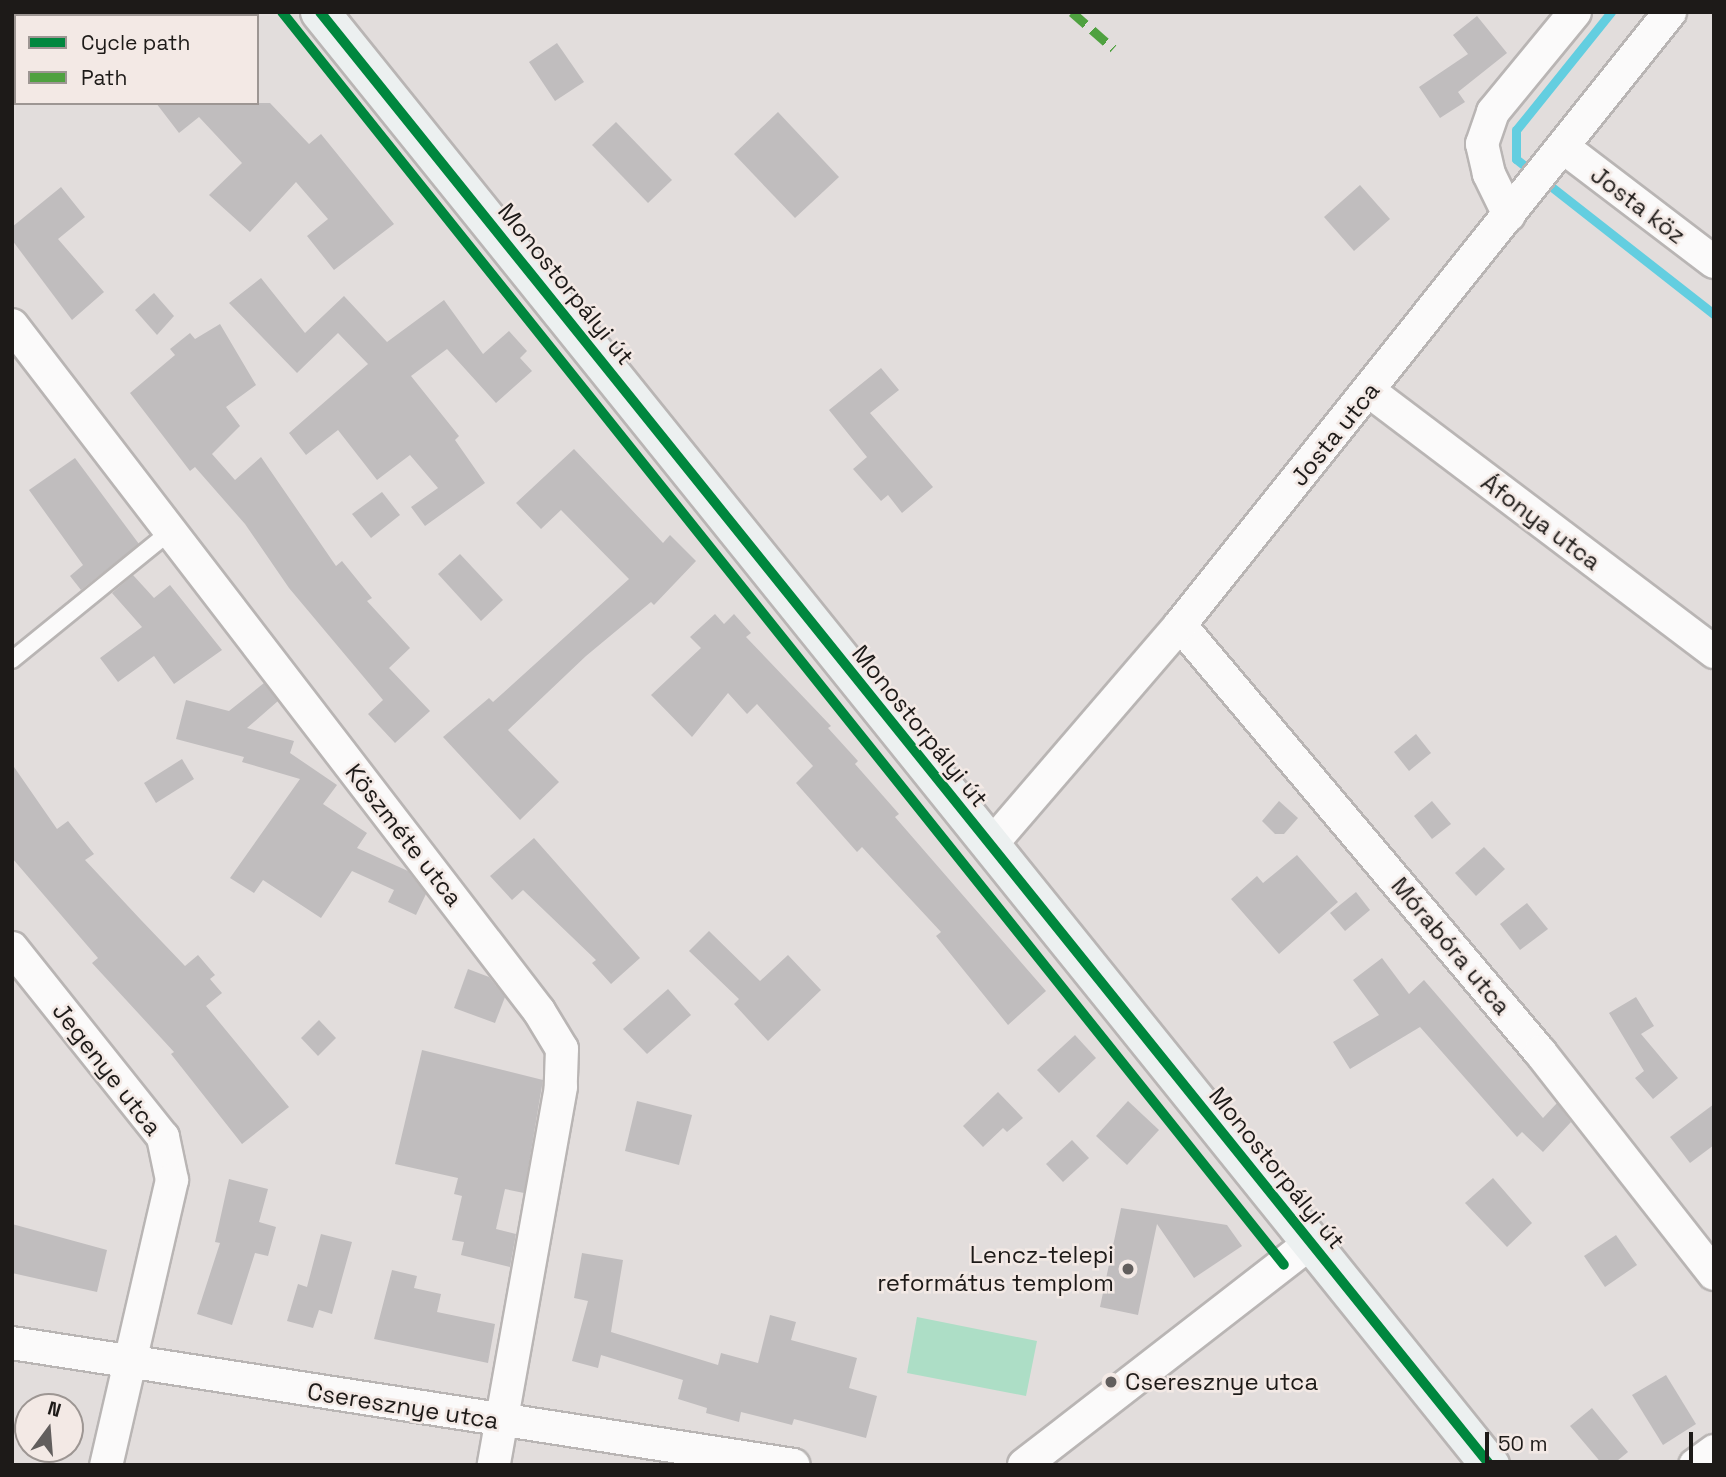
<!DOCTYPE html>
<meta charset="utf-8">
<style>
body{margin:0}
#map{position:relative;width:1726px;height:1477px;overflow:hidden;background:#e2dddc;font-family:"Space Grotesk",sans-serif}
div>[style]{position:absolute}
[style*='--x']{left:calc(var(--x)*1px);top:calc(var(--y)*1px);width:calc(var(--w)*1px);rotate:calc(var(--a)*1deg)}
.green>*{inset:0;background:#addec6}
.stream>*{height:9px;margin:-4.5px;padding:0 4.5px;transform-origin:4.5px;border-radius:4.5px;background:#63cee0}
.building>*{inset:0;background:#c0bdbe}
.roads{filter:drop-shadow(2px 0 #b9b5b4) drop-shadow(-2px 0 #b9b5b4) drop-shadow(0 2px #b9b5b4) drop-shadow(0 -2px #b9b5b4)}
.lane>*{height:16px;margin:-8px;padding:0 8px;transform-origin:8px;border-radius:8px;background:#fbfafa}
.street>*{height:32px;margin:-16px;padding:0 16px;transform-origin:16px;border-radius:16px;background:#fbfafa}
.secondary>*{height:38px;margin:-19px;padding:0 19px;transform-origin:19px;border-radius:19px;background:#ecf0f0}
.quiet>*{height:9px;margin-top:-4.5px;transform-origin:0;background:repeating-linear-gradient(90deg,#4fa140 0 18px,transparent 0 27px)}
.cycleway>*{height:10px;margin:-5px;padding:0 5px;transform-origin:5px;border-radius:5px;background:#00873e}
.dots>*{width:19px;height:19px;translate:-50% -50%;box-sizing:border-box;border:4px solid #f3e9e5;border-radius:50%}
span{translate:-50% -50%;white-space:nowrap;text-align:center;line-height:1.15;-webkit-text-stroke:5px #f3e9e5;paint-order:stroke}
.street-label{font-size:24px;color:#1d1a18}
.poi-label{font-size:24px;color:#1d1a18}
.right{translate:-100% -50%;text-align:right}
.left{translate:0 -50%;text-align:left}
.frame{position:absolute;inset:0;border:14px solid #1d1a18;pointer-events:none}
.legend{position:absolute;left:14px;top:14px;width:245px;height:91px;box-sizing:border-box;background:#f3e9e5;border:2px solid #9d9693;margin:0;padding:9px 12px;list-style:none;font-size:21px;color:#1d1a18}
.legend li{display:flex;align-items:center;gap:14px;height:35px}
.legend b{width:35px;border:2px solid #9d9693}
.north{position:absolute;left:14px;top:1393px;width:70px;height:70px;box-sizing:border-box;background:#f3e9e5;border:2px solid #9d9693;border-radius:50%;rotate:16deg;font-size:19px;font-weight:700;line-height:28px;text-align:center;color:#1d1a18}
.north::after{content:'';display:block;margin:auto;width:24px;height:32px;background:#625e5d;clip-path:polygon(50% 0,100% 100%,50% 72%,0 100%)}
.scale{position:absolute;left:1485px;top:1432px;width:208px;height:32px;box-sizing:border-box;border:4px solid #1d1a18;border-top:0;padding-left:9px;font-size:21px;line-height:24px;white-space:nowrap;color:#1d1a18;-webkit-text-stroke:5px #f3e9e5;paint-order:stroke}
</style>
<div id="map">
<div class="green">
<i style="clip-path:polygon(917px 1317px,1037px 1341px,1026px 1396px,907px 1373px)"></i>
</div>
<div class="stream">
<i style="--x:1611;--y:12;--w:151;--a:128.8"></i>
<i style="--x:1516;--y:130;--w:29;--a:90"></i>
<i style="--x:1516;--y:159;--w:251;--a:38.1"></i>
</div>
<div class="building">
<i style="clip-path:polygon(1477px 16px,1507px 53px,1458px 92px,1465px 102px,1440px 118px,1419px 87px,1468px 54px,1453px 35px)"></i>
<i style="clip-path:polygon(557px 43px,584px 82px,555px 101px,529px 62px)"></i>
<i style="clip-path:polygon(156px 103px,270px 103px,309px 144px,321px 134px,394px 224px,334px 270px,307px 236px,328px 219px,296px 182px,250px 232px,209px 195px,242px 163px,199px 117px,179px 133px)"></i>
<i style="clip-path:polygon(778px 112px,839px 177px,795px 218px,734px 154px)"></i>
<i style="clip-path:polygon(616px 122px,672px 180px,648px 203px,592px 145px)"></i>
<i style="clip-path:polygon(1360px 185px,1390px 219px,1354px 251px,1324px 217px)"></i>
<i style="clip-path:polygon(61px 187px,85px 217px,58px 239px,104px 292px,72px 320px,12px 240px,12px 227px)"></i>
<i style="clip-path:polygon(261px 278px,305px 333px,344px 296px,387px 342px,444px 300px,483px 354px,509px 331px,527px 351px,520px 358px,532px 371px,496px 403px,447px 349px,411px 376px,459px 436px,455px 440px,485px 483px,425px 526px,411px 507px,438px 488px,410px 455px,377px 480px,338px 430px,306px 455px,289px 433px,368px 364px,338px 333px,297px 373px,229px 303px)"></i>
<i style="clip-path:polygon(154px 293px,174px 316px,157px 335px,135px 310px)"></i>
<i style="clip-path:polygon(220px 324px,256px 385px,226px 407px,240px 426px,212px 454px,235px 480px,261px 457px,336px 566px,342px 561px,372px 598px,367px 601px,410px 648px,389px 668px,430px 711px,395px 743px,368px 714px,383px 700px,289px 588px,245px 524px,195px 467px,190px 471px,130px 393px,175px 355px,170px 349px,190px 333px,195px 339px)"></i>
<i style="clip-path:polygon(881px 368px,899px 390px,870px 413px,933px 487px,902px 513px,888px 495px,881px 501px,853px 469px,867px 457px,829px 410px)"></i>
<i style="clip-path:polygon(574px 449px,663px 543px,670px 535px,696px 561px,654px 605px,651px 602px,586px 656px,508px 730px,559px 782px,520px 820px,443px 737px,489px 698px,493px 702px,629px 579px,561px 510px,541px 529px,516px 503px)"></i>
<i style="clip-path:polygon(75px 458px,139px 544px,81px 590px,70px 576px,83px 565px,29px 490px)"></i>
<i style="clip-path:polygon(382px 492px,400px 515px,371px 538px,352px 514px)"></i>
<i style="clip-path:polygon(460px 554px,503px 600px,481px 621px,438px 574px)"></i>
<i style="clip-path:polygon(133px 575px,154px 598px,170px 585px,222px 650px,174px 684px,154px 656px,118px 682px,100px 658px,142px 627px,112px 593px)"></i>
<i style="clip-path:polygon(715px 614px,724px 624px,734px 614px,751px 633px,746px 637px,831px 726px,828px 728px,858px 761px,855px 764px,899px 814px,895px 817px,1046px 991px,1008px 1025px,936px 936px,941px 932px,862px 847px,857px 852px,796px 783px,813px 766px,757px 704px,747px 714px,728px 693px,692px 737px,651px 695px,701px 648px,690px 637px)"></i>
<i style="clip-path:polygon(264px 683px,278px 701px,247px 728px,294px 741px,290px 753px,337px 785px,323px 804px,367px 833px,357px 848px,408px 871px,426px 894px,416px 915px,388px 902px,394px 890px,352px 871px,321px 918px,263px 880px,254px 893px,230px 878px,300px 779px,242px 762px,244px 757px,176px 739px,186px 700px,229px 711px)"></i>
<i style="clip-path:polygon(1416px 734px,1431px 753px,1409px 771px,1394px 752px)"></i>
<i style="clip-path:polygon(182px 759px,194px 779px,156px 803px,144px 783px)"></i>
<i style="clip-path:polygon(12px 764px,57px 829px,68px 821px,94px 854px,85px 860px,141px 920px,185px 966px,198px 955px,215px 975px,210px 979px,222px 993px,206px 1006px,289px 1107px,242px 1144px,171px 1054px,174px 1052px,92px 963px,98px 958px,12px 858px)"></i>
<i style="clip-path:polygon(1279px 801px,1298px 818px,1284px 834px,1275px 834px,1262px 821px)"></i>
<i style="clip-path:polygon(1432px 801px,1451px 824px,1432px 839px,1414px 816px)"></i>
<i style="clip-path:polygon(534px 838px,640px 958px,611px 984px,592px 963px,596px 960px,523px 890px,512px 900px,490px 876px)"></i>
<i style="clip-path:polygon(1484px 847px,1505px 869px,1476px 896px,1455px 873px)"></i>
<i style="clip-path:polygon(1297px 855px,1338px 902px,1279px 954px,1231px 899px,1257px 876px,1263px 883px)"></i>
<i style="clip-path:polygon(1356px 892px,1370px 910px,1345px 931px,1330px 913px)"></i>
<i style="clip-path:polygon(1527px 903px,1548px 929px,1520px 950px,1500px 924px)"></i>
<i style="clip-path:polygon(709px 931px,760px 981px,788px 955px,821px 990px,768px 1041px,734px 1004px,739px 999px,689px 951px)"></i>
<i style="clip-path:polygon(1382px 958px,1409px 994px,1424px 980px,1543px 1118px,1557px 1103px,1571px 1122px,1543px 1152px,1522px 1132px,1517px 1137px,1420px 1027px,1350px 1069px,1333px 1042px,1379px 1015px,1353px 980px)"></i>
<i style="clip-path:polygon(468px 969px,489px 977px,505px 997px,495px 1023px,454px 1008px)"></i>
<i style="clip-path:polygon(668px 989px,691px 1015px,647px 1054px,623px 1029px)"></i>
<i style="clip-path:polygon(1636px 997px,1654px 1026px,1641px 1034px,1678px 1078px,1653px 1099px,1635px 1078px,1644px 1071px,1609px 1013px)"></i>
<i style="clip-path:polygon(319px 1020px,336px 1038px,318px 1056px,301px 1038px)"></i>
<i style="clip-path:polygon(1075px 1035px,1096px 1058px,1059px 1093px,1037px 1070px)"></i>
<i style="clip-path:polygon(422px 1050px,543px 1080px,524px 1193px,505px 1189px,496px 1229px,516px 1234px,510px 1267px,461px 1255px,464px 1242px,452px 1240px,462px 1196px,454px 1194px,458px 1178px,395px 1164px)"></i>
<i style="clip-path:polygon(998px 1092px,1023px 1118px,1007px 1132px,1003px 1128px,983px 1147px,963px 1126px)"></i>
<i style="clip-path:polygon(637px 1101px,692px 1115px,679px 1165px,625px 1151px)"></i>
<i style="clip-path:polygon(1128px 1101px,1159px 1130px,1127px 1165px,1096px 1136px)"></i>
<i style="clip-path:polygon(1714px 1104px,1714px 1145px,1690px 1163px,1670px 1137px)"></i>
<i style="clip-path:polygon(1072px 1140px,1089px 1158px,1063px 1182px,1046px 1164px)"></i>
<i style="clip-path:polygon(1493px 1178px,1532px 1223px,1507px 1247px,1465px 1203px)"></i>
<i style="clip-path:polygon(229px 1179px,268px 1189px,259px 1222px,276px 1227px,268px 1256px,255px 1253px,232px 1325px,197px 1314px,220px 1243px,215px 1242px)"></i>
<i style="clip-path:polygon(1121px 1208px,1227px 1225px,1242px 1246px,1194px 1278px,1157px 1224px,1138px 1315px,1100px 1307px)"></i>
<i style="clip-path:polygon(12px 1224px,107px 1250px,97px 1292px,12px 1273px)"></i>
<i style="clip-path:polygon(321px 1234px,352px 1242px,332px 1314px,319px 1310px,313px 1328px,287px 1321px,298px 1284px,307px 1287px)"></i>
<i style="clip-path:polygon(1616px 1235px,1637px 1265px,1605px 1287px,1584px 1256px)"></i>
<i style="clip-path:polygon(582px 1253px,623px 1260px,611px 1332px,718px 1365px,721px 1353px,758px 1363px,770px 1315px,796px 1322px,791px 1340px,857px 1358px,849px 1388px,877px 1396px,866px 1438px,794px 1419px,792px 1425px,741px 1412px,739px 1422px,706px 1413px,707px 1408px,678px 1399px,683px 1380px,601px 1355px,598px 1368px,572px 1361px,588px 1301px,574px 1298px)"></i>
<i style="clip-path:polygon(392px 1270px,417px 1276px,414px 1288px,441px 1294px,437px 1312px,495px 1324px,488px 1363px,374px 1339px)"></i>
<i style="clip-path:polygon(1666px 1375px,1696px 1424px,1663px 1445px,1632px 1395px)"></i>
<i style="clip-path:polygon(1592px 1408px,1628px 1452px,1612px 1465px,1603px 1465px,1570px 1426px)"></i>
</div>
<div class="roads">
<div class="lane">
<i style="--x:12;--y:660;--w:205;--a:-39.1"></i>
</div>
<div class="street">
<i style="--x:1563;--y:147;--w:190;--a:37.3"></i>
<i style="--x:1509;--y:215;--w:46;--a:-116"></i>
<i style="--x:1489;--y:174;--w:31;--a:-103"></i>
<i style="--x:1482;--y:144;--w:34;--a:-71"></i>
<i style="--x:1493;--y:112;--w:129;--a:-50.6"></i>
<i style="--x:12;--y:325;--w:865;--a:52.47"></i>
<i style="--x:539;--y:1011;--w:44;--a:58.8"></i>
<i style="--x:562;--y:1049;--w:38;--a:92"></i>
<i style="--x:561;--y:1087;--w:384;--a:100.1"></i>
<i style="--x:1369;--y:391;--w:433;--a:37.1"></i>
<i style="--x:1180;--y:625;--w:559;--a:49.87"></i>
<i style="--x:1540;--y:1052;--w:282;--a:51.9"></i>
<i style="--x:990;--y:846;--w:291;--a:-49.3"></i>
<i style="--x:1180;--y:625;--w:785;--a:-51.36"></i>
<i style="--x:12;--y:948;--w:242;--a:51.4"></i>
<i style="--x:163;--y:1137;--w:44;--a:78.2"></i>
<i style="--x:172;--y:1180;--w:293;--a:103"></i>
<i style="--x:12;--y:1343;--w:791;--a:8.87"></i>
<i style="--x:1024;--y:1465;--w:362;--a:-37.8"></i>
<i style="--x:1695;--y:1465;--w:24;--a:-36"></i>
</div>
<div class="secondary">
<i style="--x:320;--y:12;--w:1866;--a:51.16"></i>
</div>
</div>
<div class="quiet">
<i style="--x:1072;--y:12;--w:55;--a:41.3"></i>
</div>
<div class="cycleway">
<i style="--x:282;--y:12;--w:1604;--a:51.35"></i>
<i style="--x:320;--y:12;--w:1866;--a:51.16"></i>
</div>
<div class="dots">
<i style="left:1128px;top:1269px;background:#625e5d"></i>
<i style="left:1111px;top:1382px;background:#625e5d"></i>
</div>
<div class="street-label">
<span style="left:1638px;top:205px;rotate:37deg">Josta köz</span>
<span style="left:566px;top:284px;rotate:51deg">Monostorpályi út</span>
<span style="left:1335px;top:434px;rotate:-51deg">Josta utca</span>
<span style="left:1541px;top:522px;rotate:37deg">Áfonya utca</span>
<span style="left:920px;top:726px;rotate:51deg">Monostorpályi út</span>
<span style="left:404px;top:835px;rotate:52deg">Köszméte utca</span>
<span style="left:1451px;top:946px;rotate:50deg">Mórabóra utca</span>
<span style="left:107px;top:1069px;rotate:52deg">Jegenye utca</span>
<span style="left:1277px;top:1168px;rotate:51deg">Monostorpályi út</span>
<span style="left:403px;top:1406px;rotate:9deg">Cseresznye utca</span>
</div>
<div class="poi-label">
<span class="right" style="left:1114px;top:1269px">Lencz-telepi<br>református templom</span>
<span class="left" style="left:1125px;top:1382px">Cseresznye utca</span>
</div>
<div class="frame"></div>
<ul class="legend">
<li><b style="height:9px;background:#00873e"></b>Cycle path</li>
<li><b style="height:9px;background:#4fa140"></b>Path</li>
</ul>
<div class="north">N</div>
<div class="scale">50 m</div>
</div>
